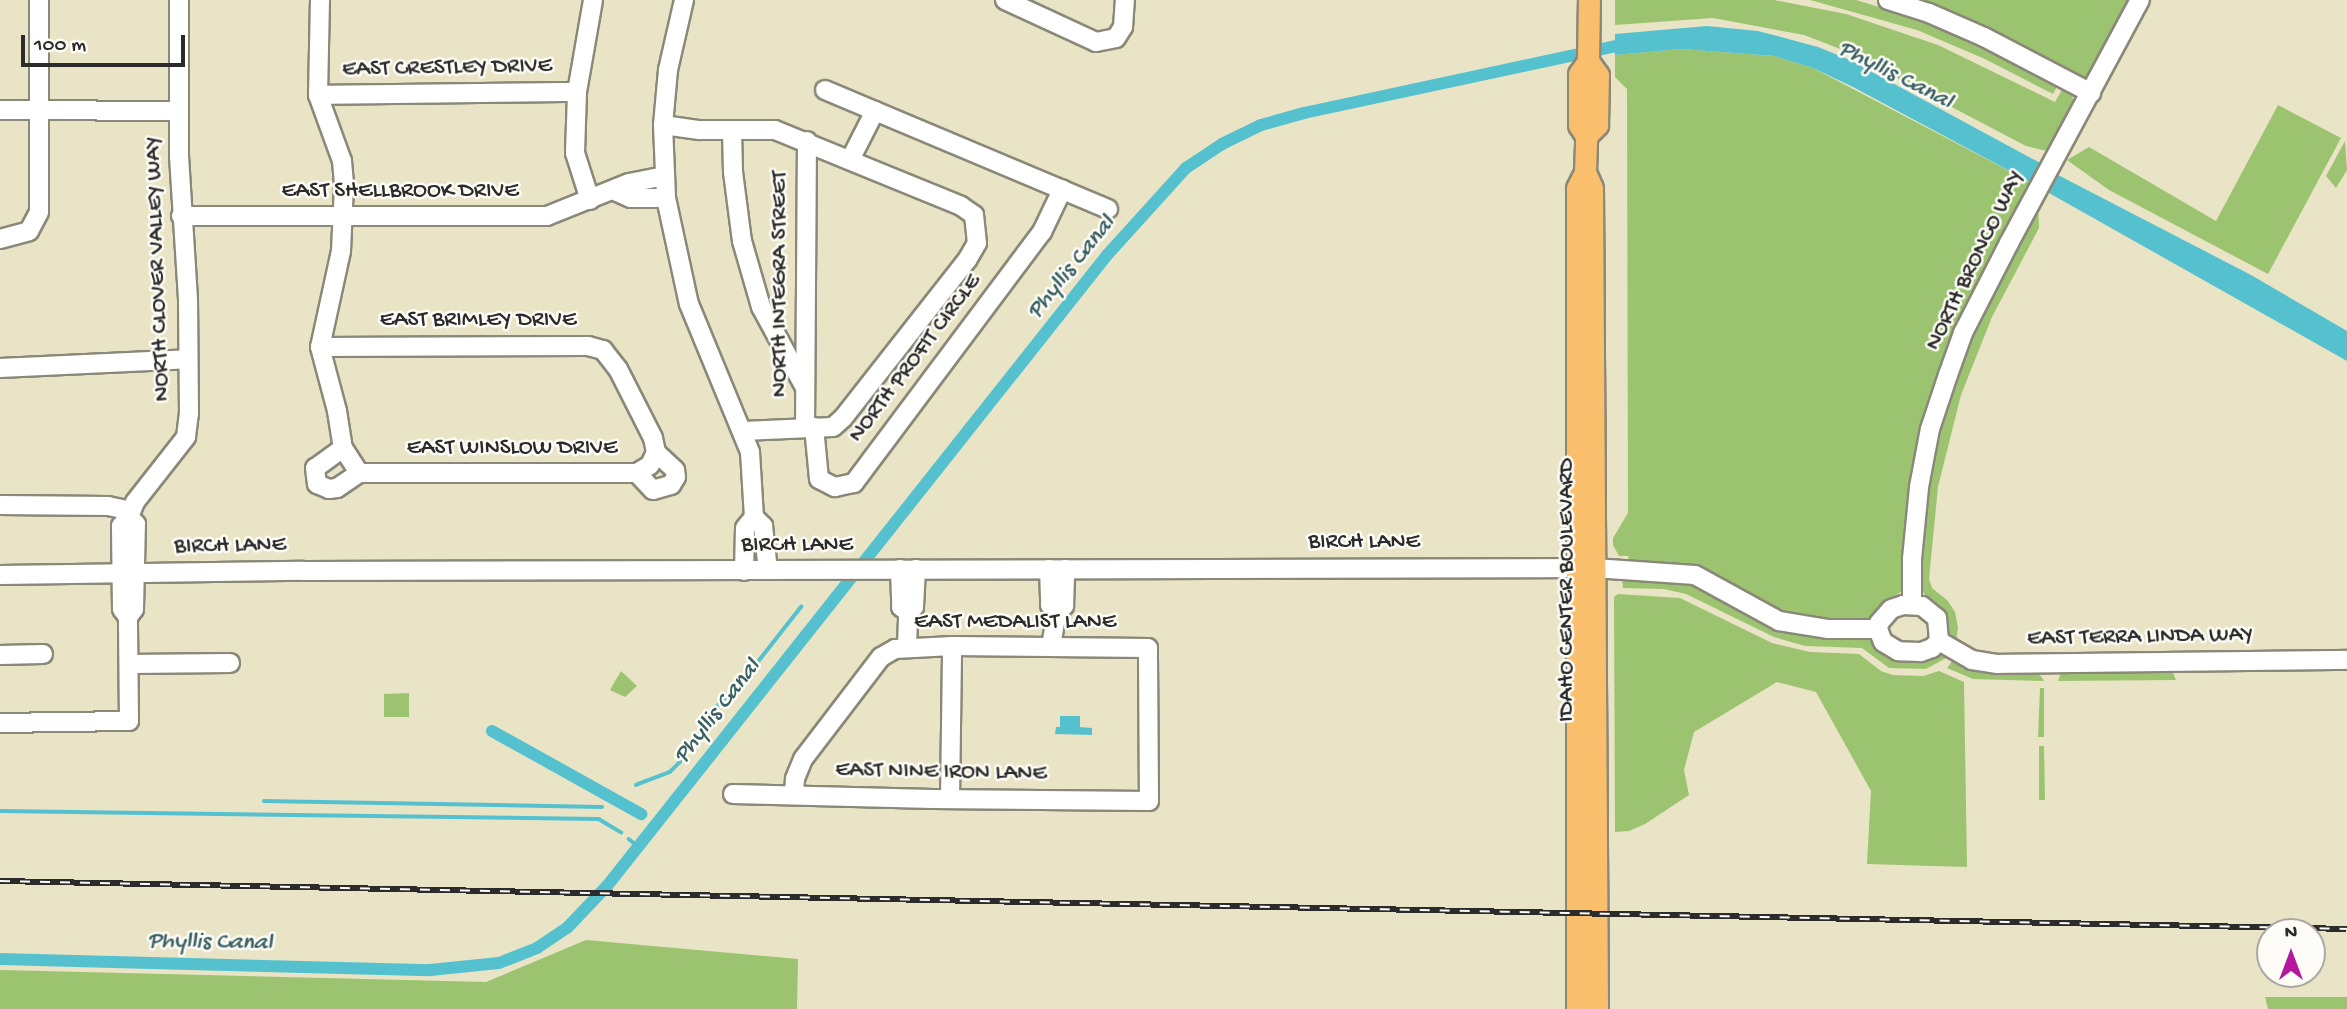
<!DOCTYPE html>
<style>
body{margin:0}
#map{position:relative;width:2347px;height:1009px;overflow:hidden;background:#e9e4c5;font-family:"Gochi Hand",sans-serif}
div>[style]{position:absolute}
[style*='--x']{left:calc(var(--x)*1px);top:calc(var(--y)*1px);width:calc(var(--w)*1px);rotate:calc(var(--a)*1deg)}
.green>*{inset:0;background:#9cc36f}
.water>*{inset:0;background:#55c1cf}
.stream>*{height:3.5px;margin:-1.75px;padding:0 1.75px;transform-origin:1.75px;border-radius:1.75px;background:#55c1cf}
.canal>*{height:12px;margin:-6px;padding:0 6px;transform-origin:6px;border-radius:6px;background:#55c1cf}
.roads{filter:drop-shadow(2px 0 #8a8878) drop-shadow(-2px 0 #8a8878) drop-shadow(0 2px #8a8878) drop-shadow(0 -2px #8a8878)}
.minor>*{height:18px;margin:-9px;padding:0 9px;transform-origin:9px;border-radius:9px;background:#fff}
.major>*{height:21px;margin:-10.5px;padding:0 10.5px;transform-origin:10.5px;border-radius:10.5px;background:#f9bf6c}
.rail>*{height:6px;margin-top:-3px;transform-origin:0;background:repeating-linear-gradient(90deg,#fdfcf7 0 10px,#2b2b2b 0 20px);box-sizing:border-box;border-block:2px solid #2b2b2b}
span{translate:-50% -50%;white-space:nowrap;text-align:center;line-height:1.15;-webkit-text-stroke:5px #fdfcf7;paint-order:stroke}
.street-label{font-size:23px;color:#2b2b2b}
.water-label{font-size:24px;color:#3a6064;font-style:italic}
.north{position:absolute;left:2256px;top:918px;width:70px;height:70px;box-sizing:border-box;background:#fdfcf7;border:2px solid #a9a8a5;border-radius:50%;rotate:0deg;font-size:19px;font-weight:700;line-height:28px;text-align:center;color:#2b2b2b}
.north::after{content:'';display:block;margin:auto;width:24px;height:32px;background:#b5179e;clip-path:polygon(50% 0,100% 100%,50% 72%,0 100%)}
.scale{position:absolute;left:21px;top:35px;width:164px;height:32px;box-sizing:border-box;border:4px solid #2b2b2b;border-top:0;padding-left:9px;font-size:21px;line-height:24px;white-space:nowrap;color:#2b2b2b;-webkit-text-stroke:5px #fdfcf7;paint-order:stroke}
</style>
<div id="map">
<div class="green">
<i style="clip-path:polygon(1615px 0,1774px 0,1846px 14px,1938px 45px,2055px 102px,2063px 88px,2072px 95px,2074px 105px,2051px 152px,2026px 146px,1843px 50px,1804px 35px,1713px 18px,1615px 25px)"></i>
<i style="clip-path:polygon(1810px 0,1856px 0,1909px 16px,1974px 42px,2058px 85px,2053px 94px,1985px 59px,1917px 30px)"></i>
<i style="clip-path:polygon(1911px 0,2131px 0,2091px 74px,2084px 78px,2077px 77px)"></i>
<i style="clip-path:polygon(1681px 49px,1774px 56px,1813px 68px,2032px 183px,1951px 342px,1931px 399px,1909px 493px,1901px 592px,1883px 603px,1868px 619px,1821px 620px,1786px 612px,1709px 573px,1682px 564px,1629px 560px,1628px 556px,1619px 556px,1613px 545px,1613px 538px,1628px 513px,1627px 89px,1615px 77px,1615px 55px)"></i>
<i style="clip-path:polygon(2278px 105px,2341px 138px,2268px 274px,2109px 190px,2067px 160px,2089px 147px,2216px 221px)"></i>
<i style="clip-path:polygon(2345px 141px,2347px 170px,2336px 188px,2326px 176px)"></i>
<i style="clip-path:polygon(2038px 203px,2039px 228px,1992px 317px,1961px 395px,1938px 487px,1929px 579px,1932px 588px,1948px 601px,1955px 612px,1958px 627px,1956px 643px,1949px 635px,1943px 611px,1924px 594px,1920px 586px,1922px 515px,1935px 440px,1964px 352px)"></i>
<i style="clip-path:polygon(1622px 576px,1691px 583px,1764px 621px,1867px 637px,1883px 653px,1893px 658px,1939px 653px,1948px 657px,1926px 669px,1889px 668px,1862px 648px,1805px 646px,1774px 637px,1686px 594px,1664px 589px,1623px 588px)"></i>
<i style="clip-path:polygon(1618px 594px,1680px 598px,1772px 643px,1810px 652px,1859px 654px,1881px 671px,1893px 675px,1923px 676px,1939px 671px,1964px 682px,1967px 867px,1867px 864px,1871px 791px,1816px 692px,1777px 682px,1694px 732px,1684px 770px,1689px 795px,1645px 824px,1629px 831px,1615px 832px,1614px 597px)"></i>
<i style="clip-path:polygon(1953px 660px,1961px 663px,2038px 672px,2044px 681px,1973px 679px,1947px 668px)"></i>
<i style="clip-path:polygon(2172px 670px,2176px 680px,2058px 681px,2061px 672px)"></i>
<i style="clip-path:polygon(621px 671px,637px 686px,625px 697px,610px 690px)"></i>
<i style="clip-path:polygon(2040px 688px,2044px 688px,2044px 737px,2038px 737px)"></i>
<i style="clip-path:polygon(409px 693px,409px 717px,384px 717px,384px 694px)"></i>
<i style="clip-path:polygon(2039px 746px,2044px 746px,2045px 800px,2039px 800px)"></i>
<i style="clip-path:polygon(586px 940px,798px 959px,797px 1009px,0 1009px,0 970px,486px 982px)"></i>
<i style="clip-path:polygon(2265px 997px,2347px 997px,2347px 1009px,2268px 1009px)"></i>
</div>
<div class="water">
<i style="clip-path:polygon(1707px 26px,1758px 31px,1818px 47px,1850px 60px,2042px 164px,2032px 183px,1853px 87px,1813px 68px,1774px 56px,1681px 49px,1615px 55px,1615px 34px)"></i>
<i style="clip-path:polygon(2058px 175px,2251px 275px,2347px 331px,2347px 361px,2049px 193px)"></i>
<i style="clip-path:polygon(1060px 716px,1080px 716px,1080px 727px,1092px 728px,1092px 735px,1055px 734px,1056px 727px,1060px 727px)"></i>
</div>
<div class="stream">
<i style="--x:636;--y:785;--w:36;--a:-21"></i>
<i style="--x:670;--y:772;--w:13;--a:-45"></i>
<i style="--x:679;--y:763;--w:42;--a:-54.8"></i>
<i style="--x:703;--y:729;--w:8;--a:-90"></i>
<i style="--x:703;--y:721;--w:68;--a:-46.2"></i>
<i style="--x:750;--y:672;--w:83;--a:-51.9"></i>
<i style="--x:264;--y:801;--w:338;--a:1"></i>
<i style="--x:0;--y:811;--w:599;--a:0.77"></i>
<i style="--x:599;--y:819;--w:26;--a:31"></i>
<i style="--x:629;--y:839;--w:13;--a:39"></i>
</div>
<div class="canal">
<i style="--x:492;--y:731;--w:171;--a:29.1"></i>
<i style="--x:0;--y:959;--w:430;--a:1.5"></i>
<i style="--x:430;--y:970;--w:69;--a:-5.8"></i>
<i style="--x:499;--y:963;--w:41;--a:-21.5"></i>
<i style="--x:537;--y:948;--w:36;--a:-34"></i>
<i style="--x:567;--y:928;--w:58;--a:-46.4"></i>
<i style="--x:607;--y:886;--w:806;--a:-51.6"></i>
<i style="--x:1108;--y:254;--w:116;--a:-47.8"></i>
<i style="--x:1186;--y:168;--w:43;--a:-33.7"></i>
<i style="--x:1222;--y:144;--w:43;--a:-26"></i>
<i style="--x:1261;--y:125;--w:45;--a:-15.6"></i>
<i style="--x:1304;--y:113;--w:334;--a:-12.1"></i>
</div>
<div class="roads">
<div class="minor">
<i style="--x:320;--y:0;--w:95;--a:91.2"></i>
<i style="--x:318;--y:95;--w:70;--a:70"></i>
<i style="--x:342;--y:161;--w:24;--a:85"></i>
<i style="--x:344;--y:185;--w:66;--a:92.6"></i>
<i style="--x:341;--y:251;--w:98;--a:102.3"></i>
<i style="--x:320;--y:347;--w:66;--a:75.1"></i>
<i style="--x:337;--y:411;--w:37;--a:81"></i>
<i style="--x:343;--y:448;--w:30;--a:57"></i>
<i style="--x:684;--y:0;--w:72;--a:102.9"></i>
<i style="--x:668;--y:70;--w:55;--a:95.2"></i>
<i style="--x:663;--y:125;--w:73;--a:87.6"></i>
<i style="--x:666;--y:198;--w:108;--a:77.8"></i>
<i style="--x:689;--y:304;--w:160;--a:67.6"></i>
<i style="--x:750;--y:452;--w:65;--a:86.5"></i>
<i style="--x:754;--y:517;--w:14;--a:129"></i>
<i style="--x:745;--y:528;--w:43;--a:91.3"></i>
<i style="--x:1005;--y:0;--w:100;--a:24.8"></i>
<i style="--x:1096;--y:42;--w:20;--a:-11"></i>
<i style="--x:1116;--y:38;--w:13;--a:-58"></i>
<i style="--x:1123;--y:27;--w:27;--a:-86"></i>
<i style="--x:1888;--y:0;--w:43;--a:17.6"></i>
<i style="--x:1929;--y:13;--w:60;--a:23.6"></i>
<i style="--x:1984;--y:37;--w:121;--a:27.6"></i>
<i style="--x:825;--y:90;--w:307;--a:22.8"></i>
<i style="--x:318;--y:95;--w:259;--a:-0.7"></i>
<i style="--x:0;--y:110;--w:179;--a:0.3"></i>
<i style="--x:663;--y:125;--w:37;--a:8"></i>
<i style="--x:700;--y:130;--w:75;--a:0"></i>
<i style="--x:775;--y:130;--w:201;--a:22.2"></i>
<i style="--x:961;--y:206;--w:16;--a:35"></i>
<i style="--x:974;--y:215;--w:28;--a:84"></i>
<i style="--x:977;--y:243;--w:20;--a:120"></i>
<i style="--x:967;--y:260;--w:201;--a:128.1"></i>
<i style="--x:843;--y:418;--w:13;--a:138"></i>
<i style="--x:833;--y:427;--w:90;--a:177.5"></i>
<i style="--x:732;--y:131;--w:41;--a:88.6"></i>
<i style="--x:733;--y:172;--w:70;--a:82.6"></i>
<i style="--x:742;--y:241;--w:69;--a:73.9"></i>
<i style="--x:761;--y:307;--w:90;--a:61.4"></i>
<i style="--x:850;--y:160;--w:55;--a:-63"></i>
<i style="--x:615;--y:191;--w:17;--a:24"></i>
<i style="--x:631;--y:198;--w:35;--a:0"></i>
<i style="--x:590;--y:200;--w:49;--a:-107.7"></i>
<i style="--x:575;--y:153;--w:61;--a:-88.1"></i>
<i style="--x:577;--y:92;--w:93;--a:-80.1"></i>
<i style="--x:181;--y:216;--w:366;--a:0"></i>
<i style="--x:547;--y:216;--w:88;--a:-21.9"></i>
<i style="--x:629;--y:183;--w:36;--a:-11"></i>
<i style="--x:0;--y:239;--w:30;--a:-15"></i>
<i style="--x:29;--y:231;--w:21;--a:-62"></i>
<i style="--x:39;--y:212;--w:212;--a:-90"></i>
<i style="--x:320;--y:347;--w:268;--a:-0.2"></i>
<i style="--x:588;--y:346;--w:16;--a:15"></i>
<i style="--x:603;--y:350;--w:24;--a:52"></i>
<i style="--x:618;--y:369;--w:77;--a:63.1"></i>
<i style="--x:653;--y:438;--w:14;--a:78"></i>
<i style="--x:0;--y:368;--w:188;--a:-2.7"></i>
<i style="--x:805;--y:427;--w:286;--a:-89.6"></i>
<i style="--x:814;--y:427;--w:52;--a:84.5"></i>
<i style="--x:819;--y:479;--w:18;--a:27"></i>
<i style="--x:835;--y:487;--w:19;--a:-12"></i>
<i style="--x:854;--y:483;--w:314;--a:-53.2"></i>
<i style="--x:1042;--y:232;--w:47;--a:-64.5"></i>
<i style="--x:343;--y:448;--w:34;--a:144"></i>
<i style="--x:315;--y:468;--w:16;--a:83"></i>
<i style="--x:317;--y:484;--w:13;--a:23"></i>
<i style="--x:329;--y:489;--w:8;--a:-7"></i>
<i style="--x:337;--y:488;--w:27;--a:-34"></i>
<i style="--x:359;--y:473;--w:278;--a:0"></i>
<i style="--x:637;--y:473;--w:15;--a:-32"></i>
<i style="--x:650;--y:465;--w:14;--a:-65"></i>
<i style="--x:637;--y:473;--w:23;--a:47"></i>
<i style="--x:653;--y:490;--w:19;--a:-16"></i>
<i style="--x:671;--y:485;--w:9;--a:-58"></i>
<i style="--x:676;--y:477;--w:7;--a:-98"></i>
<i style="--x:675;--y:470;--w:26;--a:-137"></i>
<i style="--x:0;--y:505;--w:108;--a:0.5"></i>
<i style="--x:108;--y:506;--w:24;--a:12"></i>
<i style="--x:754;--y:517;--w:13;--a:45"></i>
<i style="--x:763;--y:526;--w:44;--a:83.5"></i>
<i style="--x:900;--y:569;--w:38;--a:88"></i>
<i style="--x:901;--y:607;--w:9;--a:36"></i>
<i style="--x:1049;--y:569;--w:36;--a:88"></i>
<i style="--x:1050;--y:605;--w:9;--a:41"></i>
<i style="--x:0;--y:575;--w:303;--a:-0.8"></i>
<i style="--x:303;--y:571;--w:1291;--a:-0.13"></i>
<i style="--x:1594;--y:568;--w:101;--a:4"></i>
<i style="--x:1695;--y:575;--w:96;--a:28.7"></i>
<i style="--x:1779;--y:621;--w:50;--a:9.3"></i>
<i style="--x:1828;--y:629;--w:50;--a:0"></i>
<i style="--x:1903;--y:605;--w:19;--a:3"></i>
<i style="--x:1922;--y:606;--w:19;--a:39"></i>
<i style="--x:1937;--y:618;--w:23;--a:85"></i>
<i style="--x:1939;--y:641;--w:10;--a:135"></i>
<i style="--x:1932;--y:648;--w:12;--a:160"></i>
<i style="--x:1921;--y:652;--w:23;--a:-178"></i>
<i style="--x:1898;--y:651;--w:17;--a:-149"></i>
<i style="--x:1883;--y:642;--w:14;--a:-111"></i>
<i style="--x:1878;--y:629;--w:6;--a:-81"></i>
<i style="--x:1879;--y:623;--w:18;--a:-49"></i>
<i style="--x:1891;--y:609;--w:13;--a:-18"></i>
<i style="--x:1912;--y:605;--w:46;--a:-90"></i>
<i style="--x:1912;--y:559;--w:72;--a:-84.4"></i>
<i style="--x:1919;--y:487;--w:59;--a:-79.3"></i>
<i style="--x:1930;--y:429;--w:57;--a:-71.6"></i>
<i style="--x:1948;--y:375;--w:45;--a:-70.3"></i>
<i style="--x:1963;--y:333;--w:101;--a:-62.9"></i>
<i style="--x:2009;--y:243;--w:276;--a:-61.7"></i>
<i style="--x:128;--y:617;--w:10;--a:-127"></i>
<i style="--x:122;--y:609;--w:83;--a:-90.7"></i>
<i style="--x:121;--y:526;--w:12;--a:-48"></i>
<i style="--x:129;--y:517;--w:16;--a:-68"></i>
<i style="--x:135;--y:502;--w:83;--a:-51.9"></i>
<i style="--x:186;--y:437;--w:23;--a:-83"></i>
<i style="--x:189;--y:414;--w:115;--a:-90.5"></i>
<i style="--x:188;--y:299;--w:143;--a:-93.6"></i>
<i style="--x:179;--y:156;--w:156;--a:-90"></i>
<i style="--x:1939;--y:641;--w:38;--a:30"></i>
<i style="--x:1972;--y:660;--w:26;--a:9"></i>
<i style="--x:1998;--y:664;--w:349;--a:-0.7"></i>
<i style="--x:1051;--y:646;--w:36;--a:-80"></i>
<i style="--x:1057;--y:611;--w:9;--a:-36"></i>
<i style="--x:1064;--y:606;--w:37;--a:-88"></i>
<i style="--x:907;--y:647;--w:35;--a:-88"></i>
<i style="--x:908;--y:612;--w:8;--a:-40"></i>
<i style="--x:914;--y:607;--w:38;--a:-87"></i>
<i style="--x:0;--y:655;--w:43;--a:-1.3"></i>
<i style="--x:129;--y:664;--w:101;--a:-0.6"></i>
<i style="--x:0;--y:723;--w:129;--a:-0.9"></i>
<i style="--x:129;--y:721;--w:104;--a:-90.6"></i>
<i style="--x:128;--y:617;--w:10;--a:-53"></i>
<i style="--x:134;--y:609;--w:85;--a:-88.7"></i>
<i style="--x:136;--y:524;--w:10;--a:-135"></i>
<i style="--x:733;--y:794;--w:200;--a:1.4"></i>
<i style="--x:933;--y:799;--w:216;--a:0.5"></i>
<i style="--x:1149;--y:801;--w:153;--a:-90.4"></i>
<i style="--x:1148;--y:648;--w:196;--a:-179.4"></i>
<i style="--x:952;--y:646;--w:57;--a:177"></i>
<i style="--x:895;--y:649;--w:16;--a:150"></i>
<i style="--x:881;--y:657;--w:128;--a:127.4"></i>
<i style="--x:803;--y:759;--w:22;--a:112"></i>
<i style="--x:795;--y:779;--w:16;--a:94"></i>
<i style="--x:950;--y:798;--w:152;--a:-89.2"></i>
</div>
<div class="major">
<i style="--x:1586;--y:136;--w:16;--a:-45"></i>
<i style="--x:1597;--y:125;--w:50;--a:-88.9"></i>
<i style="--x:1598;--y:75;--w:17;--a:-126"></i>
<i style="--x:1585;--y:172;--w:17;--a:66"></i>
<i style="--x:1592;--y:188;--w:821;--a:89.65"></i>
<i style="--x:1577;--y:1009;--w:821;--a:-90"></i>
<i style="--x:1577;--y:188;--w:18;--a:-63"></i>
<i style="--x:1585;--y:172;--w:36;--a:-88"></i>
<i style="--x:1586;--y:136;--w:13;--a:-122"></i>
<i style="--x:1579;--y:125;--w:51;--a:-90"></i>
<i style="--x:1579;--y:74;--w:16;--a:-55"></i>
<i style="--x:1588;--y:61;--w:61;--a:-89.1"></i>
</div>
</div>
<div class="rail">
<i style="--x:0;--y:881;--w:2347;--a:1.17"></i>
</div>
<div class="street-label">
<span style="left:447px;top:69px;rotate:-1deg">EAST CRESTLEY DRIVE</span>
<span style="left:400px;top:192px">EAST SHELLBROOK DRIVE</span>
<span style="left:1976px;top:261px;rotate:-64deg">NORTH BRONCO WAY</span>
<span style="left:159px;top:269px;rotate:-92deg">NORTH CLOVER VALLEY WAY</span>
<span style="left:781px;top:284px;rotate:-90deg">NORTH INTEGRA STREET</span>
<span style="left:478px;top:321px">EAST BRIMLEY DRIVE</span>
<span style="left:916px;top:359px;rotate:-53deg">NORTH PROFIT CIRCLE</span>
<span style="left:512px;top:449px">EAST WINSLOW DRIVE</span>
<span style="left:1364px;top:543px">BIRCH LANE</span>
<span style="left:797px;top:546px">BIRCH LANE</span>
<span style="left:230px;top:547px;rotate:-1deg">BIRCH LANE</span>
<span style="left:1568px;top:590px;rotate:-90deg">IDAHO CENTER BOULEVARD</span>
<span style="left:1015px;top:623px">EAST MEDALIST LANE</span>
<span style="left:2140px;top:638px;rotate:-1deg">EAST TERRA LINDA WAY</span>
<span style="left:941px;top:773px;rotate:1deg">EAST NINE IRON LANE</span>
</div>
<div class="water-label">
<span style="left:1895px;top:76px;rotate:27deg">Phyllis Canal</span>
<span style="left:1072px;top:268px;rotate:-51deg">Phyllis Canal</span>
<span style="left:718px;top:712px;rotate:-52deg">Phyllis Canal</span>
<span style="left:210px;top:943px;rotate:1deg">Phyllis Canal</span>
</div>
<div class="north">N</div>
<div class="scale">100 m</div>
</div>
